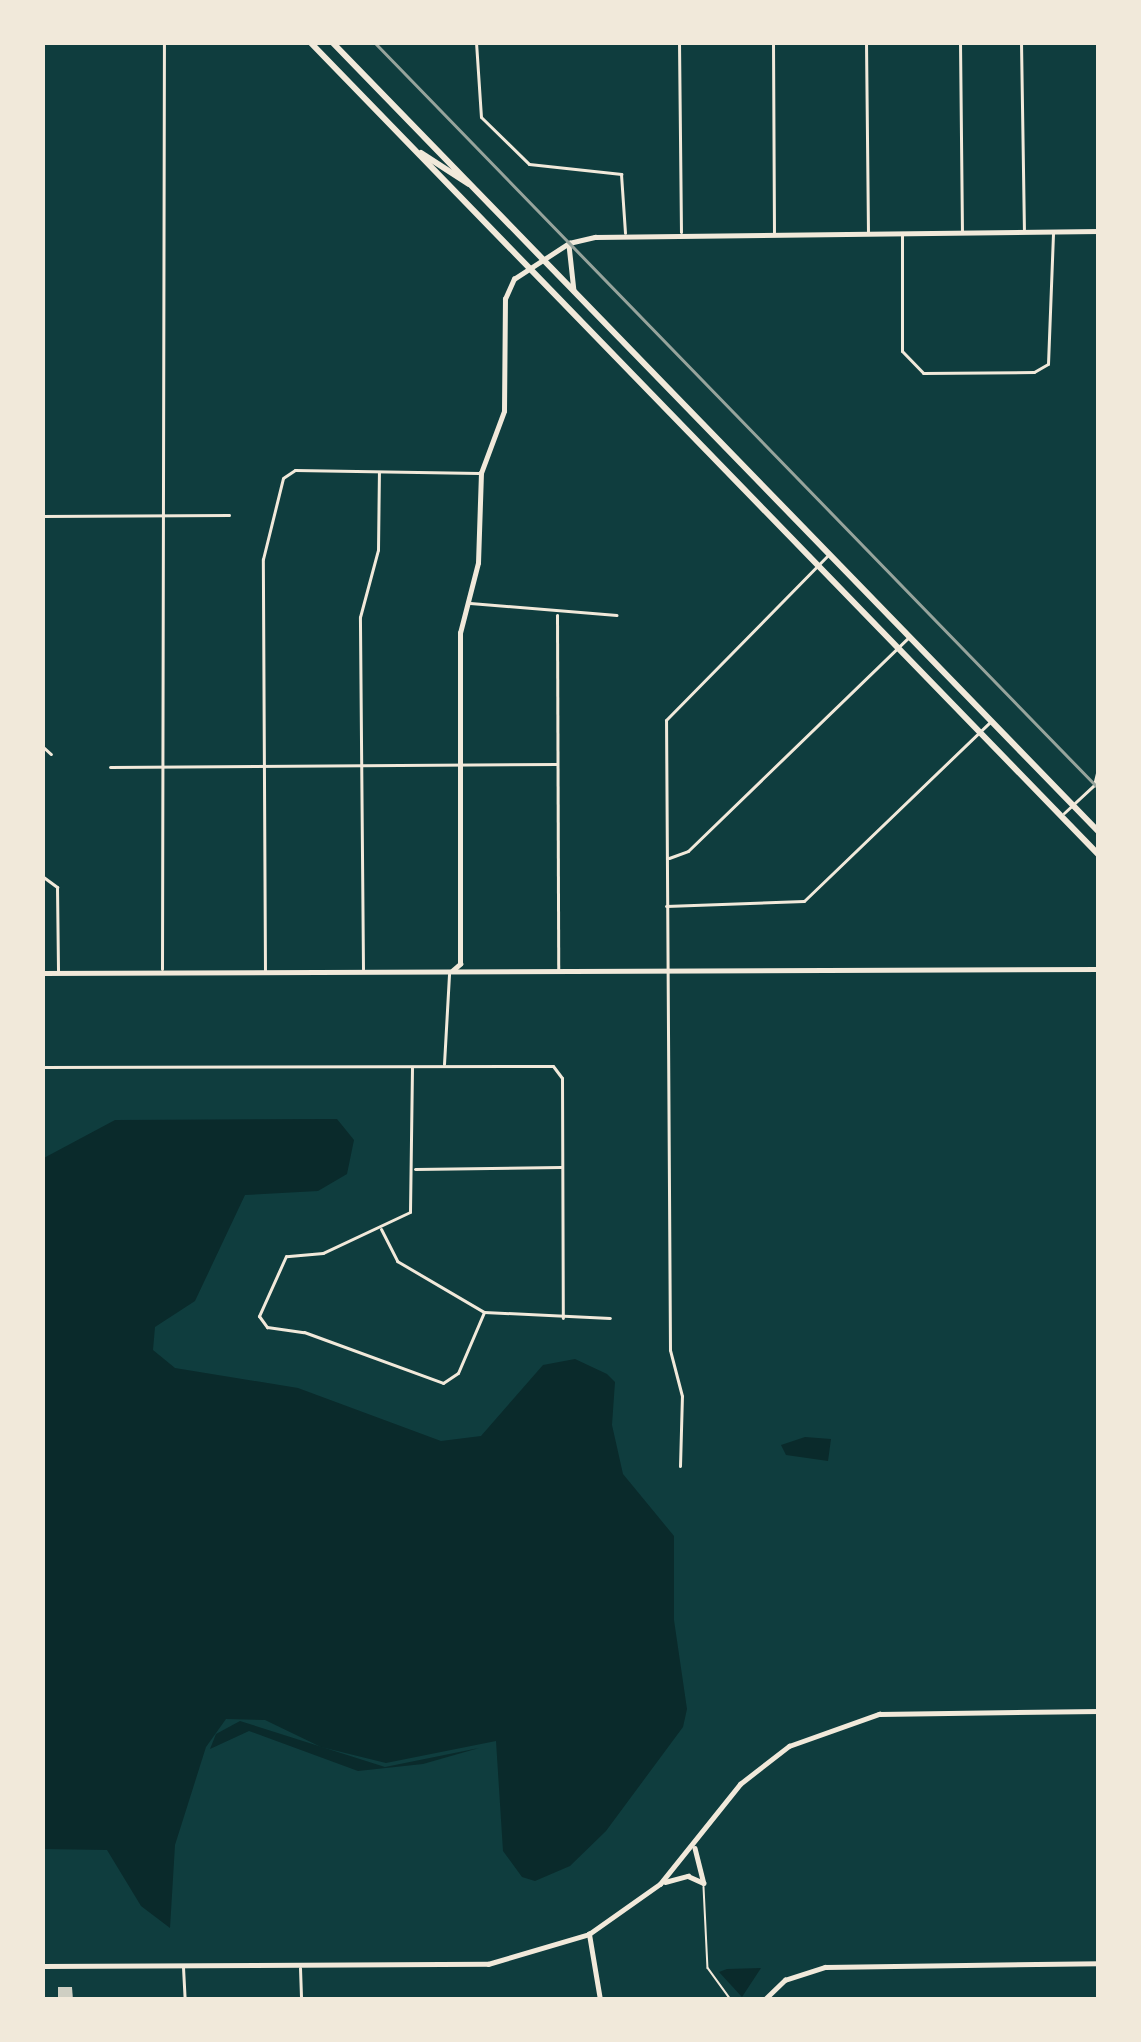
<!DOCTYPE html>
<style>
body{margin:0}
#map{position:relative;width:1141px;height:2042px;overflow:hidden;background:#0f3d3e;font-family:"Fira Sans Condensed",sans-serif}
div>[style]{position:absolute}
[style*='--x']{left:calc(var(--x)*1px);top:calc(var(--y)*1px);width:calc(var(--w)*1px);rotate:calc(var(--a)*1deg)}
.water>*{inset:0;background:#0a2a2b}
.building>*{inset:0;background:#cfcfc3}
.service>*{height:1.5px;margin:-0.75px;padding:0 0.75px;transform-origin:0.75px;border-radius:0.75px;background:#f1e9da}
.minor>*{height:3px;margin:-1.5px;padding:0 1.5px;transform-origin:1.5px;border-radius:1.5px;background:#f1e9da}
.tertiary>*{height:4.5px;margin:-2.25px;padding:0 2.25px;transform-origin:2.25px;border-radius:2.25px;background:#f1e9da}
.secondary>*{height:4.5px;margin:-2.25px;padding:0 2.25px;transform-origin:2.25px;border-radius:2.25px;background:#f1e9da}
.primary>*{height:6px;margin:-3px;padding:0 3px;transform-origin:3px;border-radius:3px;background:#f1e9da}
.rail>*{height:3px;margin:-1.5px;padding:0 1.5px;transform-origin:1.5px;border-radius:1.5px;background:#97a49c}
span{translate:-50% -50%;white-space:nowrap;text-align:center;line-height:1.15;-webkit-text-stroke:12px #f1e9da;paint-order:stroke}
.frame{position:absolute;inset:0;border:45px solid #f1e9da;pointer-events:none}
</style>
<div id="map">
<div class="water">
<i style="clip-path:polygon(337px 1119px,354px 1140px,347px 1174px,318px 1191px,245px 1195px,195px 1301px,155px 1327px,153px 1350px,175px 1368px,298px 1388px,441px 1441px,481px 1436px,543px 1365px,575px 1359px,607px 1374px,615px 1382px,612px 1425px,623px 1474px,674px 1536px,674px 1620px,687px 1709px,683px 1727px,606px 1831px,570px 1866px,535px 1881px,522px 1877px,503px 1851px,496px 1741px,386px 1763px,321px 1747px,265px 1720px,226px 1719px,206px 1747px,175px 1845px,170px 1928px,141px 1906px,107px 1850px,42px 1849px,42px 1159px,115px 1120px)"></i>
<i style="clip-path:polygon(805px 1437px,831px 1439px,828px 1461px,786px 1455px,781px 1445px)"></i>
<i style="clip-path:polygon(240px 1721px,385px 1767px,479px 1748px,423px 1764px,358px 1771px,249px 1731px,210px 1749px,216px 1734px)"></i>
<i style="clip-path:polygon(761px 1968px,742px 1997px,719px 1972px,727px 1969px)"></i>
</div>
<div class="building">
<i style="clip-path:polygon(58px 1987px,72px 1987px,73px 2000px,58px 2000px)"></i>
</div>
<div class="service">
<i style="--x:704;--y:1887;--w:81;--a:87.2"></i>
<i style="--x:708;--y:1968;--w:39;--a:54"></i>
</div>
<div class="minor">
<i style="--x:476;--y:42;--w:75;--a:86.2"></i>
<i style="--x:481;--y:117;--w:67;--a:44.4"></i>
<i style="--x:529;--y:164;--w:93;--a:6.2"></i>
<i style="--x:621;--y:174;--w:59;--a:86.1"></i>
<i style="--x:679;--y:42;--w:190;--a:89.4"></i>
<i style="--x:773;--y:42;--w:190;--a:89.7"></i>
<i style="--x:866;--y:42;--w:190;--a:89.4"></i>
<i style="--x:960;--y:42;--w:189;--a:89.4"></i>
<i style="--x:1021;--y:42;--w:187;--a:89.1"></i>
<i style="--x:902;--y:234;--w:117;--a:90"></i>
<i style="--x:902;--y:351;--w:30;--a:46"></i>
<i style="--x:923;--y:373;--w:111;--a:-0.5"></i>
<i style="--x:1034;--y:372;--w:16;--a:-30"></i>
<i style="--x:1048;--y:364;--w:132;--a:-87.8"></i>
<i style="--x:42;--y:516;--w:187;--a:-0.3"></i>
<i style="--x:470;--y:603;--w:147;--a:4.7"></i>
<i style="--x:557;--y:615;--w:356;--a:89.8"></i>
<i style="--x:42;--y:746;--w:12;--a:42"></i>
<i style="--x:110;--y:767;--w:447;--a:-0.4"></i>
<i style="--x:1064;--y:813;--w:41;--a:-43"></i>
<i style="--x:1094;--y:785;--w:16;--a:-76"></i>
<i style="--x:669;--y:858;--w:20;--a:-20"></i>
<i style="--x:688;--y:851;--w:306;--a:-44.1"></i>
<i style="--x:42;--y:876;--w:19;--a:36"></i>
<i style="--x:57;--y:887;--w:86;--a:89.3"></i>
<i style="--x:666;--y:906;--w:138;--a:-2.1"></i>
<i style="--x:804;--y:901;--w:258;--a:-43.9"></i>
<i style="--x:162;--y:969;--w:927;--a:-89.88"></i>
<i style="--x:363;--y:969;--w:352;--a:-90.5"></i>
<i style="--x:360;--y:617;--w:69;--a:-75"></i>
<i style="--x:378;--y:550;--w:78;--a:-89.3"></i>
<i style="--x:265;--y:973;--w:414;--a:-90.3"></i>
<i style="--x:263;--y:559;--w:83;--a:-76.1"></i>
<i style="--x:283;--y:478;--w:14;--a:-34"></i>
<i style="--x:295;--y:470;--w:184;--a:0.9"></i>
<i style="--x:444;--y:1064;--w:90;--a:-86.8"></i>
<i style="--x:42;--y:1067;--w:511;--a:-0.11"></i>
<i style="--x:553;--y:1066;--w:15;--a:53"></i>
<i style="--x:562;--y:1078;--w:240;--a:89.8"></i>
<i style="--x:412;--y:1068;--w:144;--a:90.8"></i>
<i style="--x:410;--y:1212;--w:96;--a:154.8"></i>
<i style="--x:323;--y:1253;--w:37;--a:175"></i>
<i style="--x:286;--y:1256;--w:66;--a:114.2"></i>
<i style="--x:259;--y:1316;--w:14;--a:54"></i>
<i style="--x:267;--y:1327;--w:37;--a:8"></i>
<i style="--x:304;--y:1332;--w:148;--a:20.1"></i>
<i style="--x:443;--y:1383;--w:18;--a:-34"></i>
<i style="--x:458;--y:1373;--w:66;--a:-66.9"></i>
<i style="--x:415;--y:1169;--w:146;--a:-0.8"></i>
<i style="--x:381;--y:1229;--w:36;--a:63"></i>
<i style="--x:397;--y:1261;--w:101;--a:30.4"></i>
<i style="--x:484;--y:1312;--w:126;--a:2.7"></i>
<i style="--x:680;--y:1466;--w:70;--a:-88.4"></i>
<i style="--x:682;--y:1396;--w:48;--a:-104.6"></i>
<i style="--x:670;--y:1350;--w:630;--a:-90.36"></i>
<i style="--x:666;--y:720;--w:233;--a:-45.5"></i>
<i style="--x:183;--y:1967;--w:33;--a:87"></i>
<i style="--x:300;--y:1968;--w:32;--a:88"></i>
</div>
<div class="tertiary">
<i style="--x:569;--y:245;--w:46;--a:83.8"></i>
<i style="--x:452;--y:971;--w:11;--a:-41"></i>
<i style="--x:460;--y:964;--w:331;--a:-90"></i>
<i style="--x:460;--y:633;--w:72;--a:-75.6"></i>
<i style="--x:478;--y:563;--w:90;--a:-88.1"></i>
<i style="--x:481;--y:473;--w:66;--a:-69.6"></i>
<i style="--x:504;--y:411;--w:112;--a:-89.5"></i>
<i style="--x:505;--y:299;--w:22;--a:-66"></i>
<i style="--x:514;--y:279;--w:66;--a:-33.2"></i>
<i style="--x:569;--y:243;--w:27;--a:-13"></i>
<i style="--x:595;--y:237;--w:504;--a:-0.68"></i>
<i style="--x:42;--y:973;--w:1057;--a:-0.22"></i>
<i style="--x:42;--y:1966;--w:446;--a:-0.3"></i>
<i style="--x:488;--y:1964;--w:105;--a:-16.5"></i>
<i style="--x:764;--y:2000;--w:29;--a:-44"></i>
<i style="--x:785;--y:1980;--w:42;--a:-18"></i>
<i style="--x:825;--y:1967;--w:274;--a:-0.8"></i>
</div>
<div class="secondary">
<i style="--x:695;--y:1848;--w:36;--a:76"></i>
<i style="--x:665;--y:1882;--w:24;--a:-15"></i>
<i style="--x:688;--y:1876;--w:17;--a:24"></i>
<i style="--x:600;--y:2000;--w:67;--a:-99.5"></i>
<i style="--x:589;--y:1934;--w:87;--a:-35.2"></i>
<i style="--x:660;--y:1884;--w:128;--a:-51.3"></i>
<i style="--x:740;--y:1784;--w:62;--a:-37.8"></i>
<i style="--x:789;--y:1746;--w:96;--a:-19.6"></i>
<i style="--x:879;--y:1714;--w:220;--a:-0.8"></i>
</div>
<div class="primary">
<i style="--x:310;--y:42;--w:1133;--a:45.86"></i>
<i style="--x:332;--y:42;--w:1101;--a:45.85"></i>
<i style="--x:421;--y:153;--w:57;--a:32.9"></i>
</div>
<div class="rail">
<i style="--x:374;--y:42;--w:1041;--a:45.86"></i>
</div>
<div class="frame"></div>
</div>
